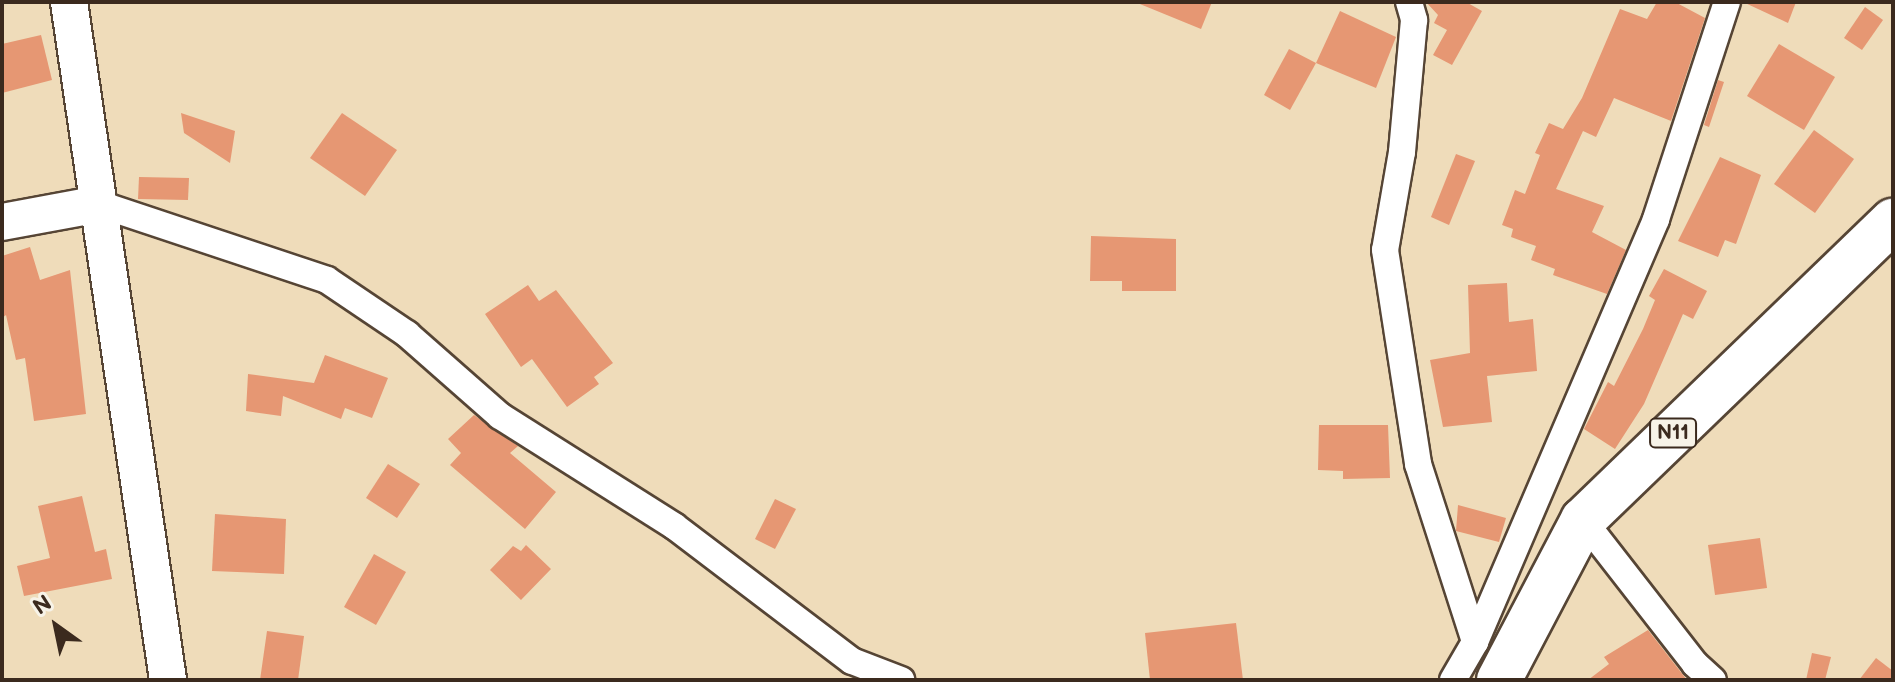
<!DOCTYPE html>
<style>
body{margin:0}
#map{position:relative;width:1895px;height:682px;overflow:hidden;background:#efdcba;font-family:"Balsamiq Sans",sans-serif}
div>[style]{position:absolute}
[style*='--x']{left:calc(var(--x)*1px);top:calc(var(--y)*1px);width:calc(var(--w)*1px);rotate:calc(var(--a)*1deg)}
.building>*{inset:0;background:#e69773}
.roads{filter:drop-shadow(2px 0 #564535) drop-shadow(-2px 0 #564535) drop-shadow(0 2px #564535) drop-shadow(0 -2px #564535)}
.street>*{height:26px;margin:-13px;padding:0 13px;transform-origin:13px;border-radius:13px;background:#fff}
.secondary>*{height:36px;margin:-18px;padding:0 18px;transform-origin:18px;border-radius:18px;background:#fff}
.highway>*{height:44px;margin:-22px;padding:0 22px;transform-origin:22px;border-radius:22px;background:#fff}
span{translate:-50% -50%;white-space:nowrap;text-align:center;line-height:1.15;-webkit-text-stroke:6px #f7f3e8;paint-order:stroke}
.shield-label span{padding:2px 6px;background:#f7f3e8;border:2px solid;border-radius:6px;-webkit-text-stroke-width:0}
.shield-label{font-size:20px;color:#3b2a1e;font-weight:700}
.frame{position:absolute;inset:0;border:4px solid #3b2a1e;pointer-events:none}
.north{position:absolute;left:16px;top:586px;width:80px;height:80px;-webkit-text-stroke:6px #f7f3e8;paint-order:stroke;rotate:327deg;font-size:22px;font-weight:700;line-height:32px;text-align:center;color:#3b2a1e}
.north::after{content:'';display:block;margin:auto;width:28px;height:36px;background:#3b2a1e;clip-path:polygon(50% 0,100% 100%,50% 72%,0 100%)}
</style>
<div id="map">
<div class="building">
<i style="clip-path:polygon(1135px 2px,1212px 2px,1201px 29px)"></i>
<i style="clip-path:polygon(1426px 2px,1466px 2px,1482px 11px,1452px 65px,1433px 55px,1447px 30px,1434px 23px,1438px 15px)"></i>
<i style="clip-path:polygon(1657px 2px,1675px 2px,1705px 18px,1671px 121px,1614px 98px,1596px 137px,1583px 131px,1556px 189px,1604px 206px,1592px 232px,1626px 250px,1607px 294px,1553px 275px,1555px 269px,1531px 260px,1536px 246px,1511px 237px,1513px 229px,1502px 225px,1515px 190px,1525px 194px,1540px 155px,1535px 153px,1549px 123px,1563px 129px,1582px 98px,1620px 9px,1647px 19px)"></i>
<i style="clip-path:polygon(1743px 2px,1796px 2px,1788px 23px)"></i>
<i style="clip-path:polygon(1865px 7px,1883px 20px,1862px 50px,1844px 38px)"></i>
<i style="clip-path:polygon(1340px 11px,1396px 37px,1376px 88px,1316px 63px)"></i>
<i style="clip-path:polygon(41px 35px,52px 80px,2px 93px,2px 44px)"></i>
<i style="clip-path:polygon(1779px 44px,1835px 77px,1804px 130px,1747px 96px)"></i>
<i style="clip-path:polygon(1289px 49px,1316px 63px,1290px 110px,1264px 95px)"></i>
<i style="clip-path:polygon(1718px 80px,1724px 82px,1709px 127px,1704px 125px)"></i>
<i style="clip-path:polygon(181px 113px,235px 131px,230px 163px,184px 133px)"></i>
<i style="clip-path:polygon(342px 113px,397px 150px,365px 196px,310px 158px)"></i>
<i style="clip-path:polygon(1814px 130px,1854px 159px,1815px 213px,1774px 184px)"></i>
<i style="clip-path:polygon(1456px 154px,1475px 161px,1449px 225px,1431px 217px)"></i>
<i style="clip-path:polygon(1720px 157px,1761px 175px,1736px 244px,1725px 240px,1718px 257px,1678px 241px)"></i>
<i style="clip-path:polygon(139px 177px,189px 178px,188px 200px,138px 199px)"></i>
<i style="clip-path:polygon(1091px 236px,1176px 239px,1176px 291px,1122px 291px,1122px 281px,1090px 281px)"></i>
<i style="clip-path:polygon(30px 247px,40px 280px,70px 270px,86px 414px,34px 421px,25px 358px,16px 360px,6px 315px,2px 318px,2px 256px)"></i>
<i style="clip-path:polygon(1664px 269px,1707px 291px,1693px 319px,1683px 314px,1644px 404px,1615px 449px,1584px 429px,1608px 382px,1614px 386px,1643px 329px,1655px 300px,1649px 296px)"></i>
<i style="clip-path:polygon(1507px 283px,1509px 322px,1533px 319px,1537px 371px,1487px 376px,1492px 422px,1443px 427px,1430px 360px,1470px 353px,1468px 285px)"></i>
<i style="clip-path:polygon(528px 285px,539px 301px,556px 290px,613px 363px,594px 377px,599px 384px,567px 407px,532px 359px,521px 367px,485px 314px)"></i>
<i style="clip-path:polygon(325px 355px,388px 378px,372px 418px,345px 408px,341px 419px,283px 396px,281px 416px,246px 411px,248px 374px,314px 383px)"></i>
<i style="clip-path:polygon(474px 415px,518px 446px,510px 453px,556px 492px,525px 529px,450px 465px,461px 453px,448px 439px)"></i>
<i style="clip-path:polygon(1319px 425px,1388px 425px,1390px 478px,1343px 479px,1343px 471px,1318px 470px)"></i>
<i style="clip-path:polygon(388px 464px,420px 484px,397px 518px,366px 498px)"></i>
<i style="clip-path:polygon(82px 496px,95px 552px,106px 549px,112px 579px,24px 596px,17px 566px,50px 558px,38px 506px)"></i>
<i style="clip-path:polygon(775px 499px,796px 509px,775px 549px,755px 539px)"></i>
<i style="clip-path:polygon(1458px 505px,1506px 518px,1499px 542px,1456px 531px)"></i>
<i style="clip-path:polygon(215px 514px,286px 519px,284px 574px,212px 571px)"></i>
<i style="clip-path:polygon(1760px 538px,1767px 588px,1715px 595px,1708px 545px)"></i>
<i style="clip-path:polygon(526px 545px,551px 569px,521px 600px,490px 570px,513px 546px,521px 551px)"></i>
<i style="clip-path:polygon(374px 554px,406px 572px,376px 625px,344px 607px)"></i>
<i style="clip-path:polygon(1236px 623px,1243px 680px,1150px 680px,1145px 633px)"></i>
<i style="clip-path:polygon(1648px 630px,1687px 680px,1588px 680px,1609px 664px,1604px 657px)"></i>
<i style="clip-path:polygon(267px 631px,304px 636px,298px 680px,260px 680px)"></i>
<i style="clip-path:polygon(1812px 653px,1831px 657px,1825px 680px,1806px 680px)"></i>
<i style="clip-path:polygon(1876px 658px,1893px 671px,1893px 680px,1859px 680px)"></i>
</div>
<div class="roads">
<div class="street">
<i style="--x:1409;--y:2;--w:19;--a:74"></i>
<i style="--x:1414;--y:20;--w:133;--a:95.2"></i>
<i style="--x:1402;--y:152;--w:99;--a:99.8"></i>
<i style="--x:1385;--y:250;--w:217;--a:81.2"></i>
<i style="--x:1418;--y:464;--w:187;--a:72.2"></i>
<i style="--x:99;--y:204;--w:240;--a:18.4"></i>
<i style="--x:327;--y:280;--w:97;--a:34"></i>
<i style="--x:407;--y:334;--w:124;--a:41.4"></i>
<i style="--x:500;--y:416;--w:206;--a:32.3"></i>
<i style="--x:674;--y:526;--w:223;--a:37.2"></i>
<i style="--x:852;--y:661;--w:53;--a:21.2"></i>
<i style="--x:1583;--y:520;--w:182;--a:52.1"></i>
<i style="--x:1695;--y:664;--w:24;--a:42"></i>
<i style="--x:1453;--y:680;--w:44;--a:-59.9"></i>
<i style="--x:1475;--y:642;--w:460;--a:-66.8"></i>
<i style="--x:1656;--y:219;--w:228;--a:-71.9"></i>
</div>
<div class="secondary">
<i style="--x:69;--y:2;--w:685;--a:81.69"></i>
<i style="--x:2;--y:222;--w:99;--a:-10.5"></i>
</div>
<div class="highway">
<i style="--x:1499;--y:680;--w:181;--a:-62.3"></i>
<i style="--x:1583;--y:520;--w:431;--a:-44"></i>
</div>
</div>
<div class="shield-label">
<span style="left:1673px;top:433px">N11</span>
</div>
<div class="frame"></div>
<div class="north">N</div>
</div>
